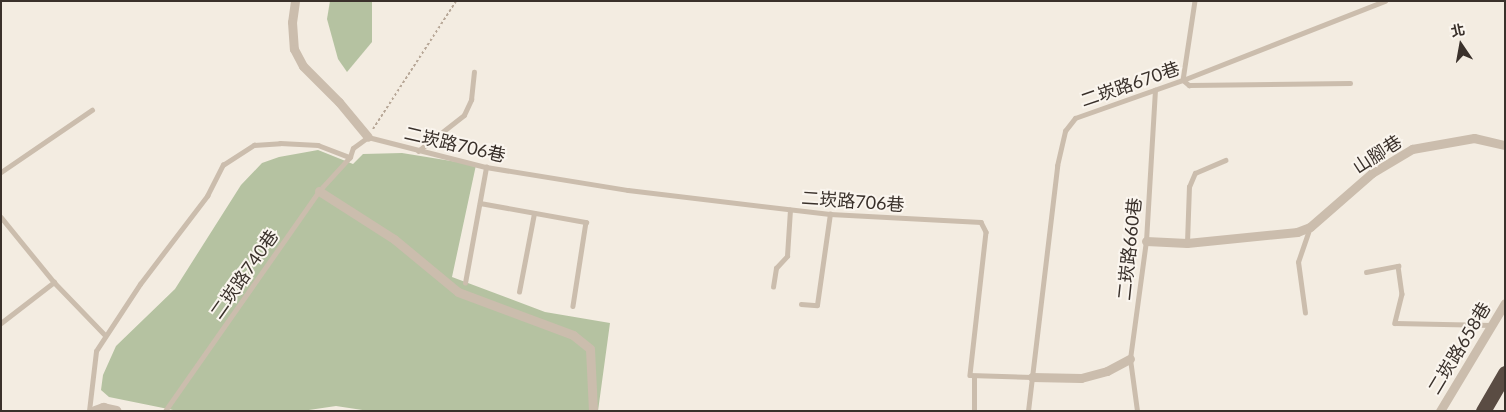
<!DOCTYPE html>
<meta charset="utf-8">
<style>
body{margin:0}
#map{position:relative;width:1506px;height:412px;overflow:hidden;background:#f3ece1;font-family:Lato,"Noto Sans TC",sans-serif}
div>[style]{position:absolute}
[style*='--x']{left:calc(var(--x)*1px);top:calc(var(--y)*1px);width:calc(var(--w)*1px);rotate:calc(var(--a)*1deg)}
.green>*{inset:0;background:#b5c2a1}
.path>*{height:2px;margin-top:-1px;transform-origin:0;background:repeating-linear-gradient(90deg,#b7a797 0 2.5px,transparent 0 5px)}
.service>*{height:4.5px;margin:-2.25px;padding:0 2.25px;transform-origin:2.25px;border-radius:2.25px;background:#cbbdad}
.minor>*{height:9px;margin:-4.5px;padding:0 4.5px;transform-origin:4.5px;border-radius:4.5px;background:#cbbdad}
.tertiary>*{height:11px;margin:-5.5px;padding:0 5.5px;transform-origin:5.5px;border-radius:5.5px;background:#cbbdad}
.motorway>*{height:15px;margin:-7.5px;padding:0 7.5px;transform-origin:7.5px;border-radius:7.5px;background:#5a4c43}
span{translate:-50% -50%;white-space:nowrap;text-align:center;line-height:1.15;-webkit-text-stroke:4px #faf5ee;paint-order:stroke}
.street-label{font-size:18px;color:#3a312b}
.frame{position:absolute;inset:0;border:2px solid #3a312b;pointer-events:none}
.north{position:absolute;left:1436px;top:20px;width:50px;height:50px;-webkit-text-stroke:4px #faf5ee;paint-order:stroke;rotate:348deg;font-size:14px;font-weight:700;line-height:20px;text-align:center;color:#3a312b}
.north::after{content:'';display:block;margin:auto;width:18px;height:22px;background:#3a312b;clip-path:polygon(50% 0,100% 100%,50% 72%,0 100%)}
</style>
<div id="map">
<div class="green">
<i style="clip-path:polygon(330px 1px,372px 1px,372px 42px,347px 72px,338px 59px,327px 19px)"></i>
<i style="clip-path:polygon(318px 150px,353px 164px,363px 154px,402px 153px,476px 165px,452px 277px,545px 312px,610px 323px,598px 411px,369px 411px,336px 406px,302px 411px,178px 411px,109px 397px,101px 390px,103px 375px,116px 346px,175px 289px,241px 185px,262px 163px,279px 157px)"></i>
</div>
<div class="path">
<i style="--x:373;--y:129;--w:153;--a:-57"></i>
</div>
<div class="service">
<i style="--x:1195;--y:1;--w:80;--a:98.6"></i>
<i style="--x:1183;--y:80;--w:8;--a:40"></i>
<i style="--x:1189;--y:85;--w:161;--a:-0.7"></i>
<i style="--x:418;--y:151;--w:58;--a:-38"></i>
<i style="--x:464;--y:115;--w:17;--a:-65"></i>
<i style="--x:471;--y:100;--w:28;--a:-84"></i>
<i style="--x:1;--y:172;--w:110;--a:-34.3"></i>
<i style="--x:480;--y:203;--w:108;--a:10.2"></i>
<i style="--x:586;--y:222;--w:85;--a:98.8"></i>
<i style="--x:1;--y:217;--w:84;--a:50.8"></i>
<i style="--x:54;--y:282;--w:74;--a:46.1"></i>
<i style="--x:1187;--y:243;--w:56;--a:-88"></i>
<i style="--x:1189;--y:187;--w:15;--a:-67"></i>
<i style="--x:1195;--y:173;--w:33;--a:-23"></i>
<i style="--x:1366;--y:272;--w:33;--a:-11"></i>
<i style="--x:1398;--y:266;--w:28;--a:82"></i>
<i style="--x:1402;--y:294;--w:30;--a:104"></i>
<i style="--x:1395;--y:323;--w:96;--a:1.2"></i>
<i style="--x:465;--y:283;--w:118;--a:-79.7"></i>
<i style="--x:773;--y:287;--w:19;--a:-81"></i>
<i style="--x:776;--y:268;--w:16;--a:-47"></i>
<i style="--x:787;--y:256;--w:46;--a:-86.3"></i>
<i style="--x:519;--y:292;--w:80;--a:-79.2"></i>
<i style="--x:801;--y:304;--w:16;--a:4"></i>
<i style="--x:817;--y:305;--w:92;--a:-81.9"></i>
<i style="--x:1305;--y:313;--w:51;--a:-97.8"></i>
<i style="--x:1298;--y:262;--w:37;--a:-71"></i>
<i style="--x:1;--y:323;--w:67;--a:-37.7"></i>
<i style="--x:89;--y:411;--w:60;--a:-83.3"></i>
<i style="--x:96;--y:351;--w:80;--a:-56.7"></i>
<i style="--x:140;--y:284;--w:111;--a:-52.7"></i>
<i style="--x:207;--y:196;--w:35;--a:-63"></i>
<i style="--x:223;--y:165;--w:37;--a:-33"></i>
<i style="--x:254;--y:145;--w:26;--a:-4"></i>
<i style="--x:280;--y:143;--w:38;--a:3"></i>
<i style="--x:318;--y:145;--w:34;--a:21"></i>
<i style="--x:165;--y:411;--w:269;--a:-55"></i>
<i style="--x:319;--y:191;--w:46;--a:-47.6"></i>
<i style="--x:350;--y:157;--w:9;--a:-72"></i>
<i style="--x:353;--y:148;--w:19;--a:-36"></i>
<i style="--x:368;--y:137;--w:122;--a:14.3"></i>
<i style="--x:486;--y:167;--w:144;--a:9.2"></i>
<i style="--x:628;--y:190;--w:203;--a:6.8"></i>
<i style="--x:830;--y:214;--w:151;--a:3"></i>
<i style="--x:981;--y:222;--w:11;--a:63"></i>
<i style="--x:986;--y:232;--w:144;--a:96.4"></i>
<i style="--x:970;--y:375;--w:62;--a:1.8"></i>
<i style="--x:974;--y:411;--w:34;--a:-90"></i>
<i style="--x:1028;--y:411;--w:247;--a:-83.2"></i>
<i style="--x:1057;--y:166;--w:36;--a:-77"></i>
<i style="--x:1065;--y:131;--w:16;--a:-52"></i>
<i style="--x:1075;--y:118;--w:114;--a:-19.4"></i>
<i style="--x:1183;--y:80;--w:217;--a:-21.4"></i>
<i style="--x:1137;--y:411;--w:52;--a:-97.7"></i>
<i style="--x:1130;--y:359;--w:119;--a:-82.3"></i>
<i style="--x:1146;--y:241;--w:151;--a:-86.6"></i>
</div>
<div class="minor">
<i style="--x:295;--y:1;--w:21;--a:98"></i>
<i style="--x:292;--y:22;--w:27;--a:86"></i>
<i style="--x:294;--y:49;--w:19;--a:62"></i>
<i style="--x:303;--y:66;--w:51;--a:45"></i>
<i style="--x:339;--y:102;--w:45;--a:50.4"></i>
<i style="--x:319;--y:191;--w:89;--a:32.6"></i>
<i style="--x:394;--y:239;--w:83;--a:39.6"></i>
<i style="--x:458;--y:292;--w:123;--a:20.5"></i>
<i style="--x:573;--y:335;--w:22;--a:39"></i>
<i style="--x:590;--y:349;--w:62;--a:87.2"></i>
<i style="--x:1146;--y:241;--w:41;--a:2.8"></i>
<i style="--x:1187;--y:243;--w:111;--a:-5.7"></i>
<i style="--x:1297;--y:232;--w:14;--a:-21"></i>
<i style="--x:1310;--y:227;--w:82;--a:-41.1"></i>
<i style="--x:1372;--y:173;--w:47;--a:-31"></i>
<i style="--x:1412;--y:149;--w:63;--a:-10.1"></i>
<i style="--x:1474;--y:138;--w:32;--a:13"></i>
<i style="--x:1032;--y:377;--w:49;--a:1.2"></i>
<i style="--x:1081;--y:378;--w:27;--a:-15"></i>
<i style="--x:1107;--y:371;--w:26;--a:-28"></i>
<i style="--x:1440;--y:411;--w:126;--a:-59"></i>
</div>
<div class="tertiary">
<i style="--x:95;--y:411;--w:9;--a:-21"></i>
<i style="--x:103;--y:408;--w:13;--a:13"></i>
</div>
<div class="motorway">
<i style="--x:1483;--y:411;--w:44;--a:-59.9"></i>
</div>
<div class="street-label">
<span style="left:1130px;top:84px;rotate:-19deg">二崁路670巷</span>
<span style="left:455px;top:144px;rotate:13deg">二崁路706巷</span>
<span style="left:1377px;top:154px;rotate:-33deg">山腳巷</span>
<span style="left:853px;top:201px;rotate:4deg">二崁路706巷</span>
<span style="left:1129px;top:249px;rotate:-84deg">二崁路660巷</span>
<span style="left:244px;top:274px;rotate:-55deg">二崁路740巷</span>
<span style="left:1459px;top:348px;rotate:-59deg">二崁路658巷</span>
</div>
<div class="frame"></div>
<div class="north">北</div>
</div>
